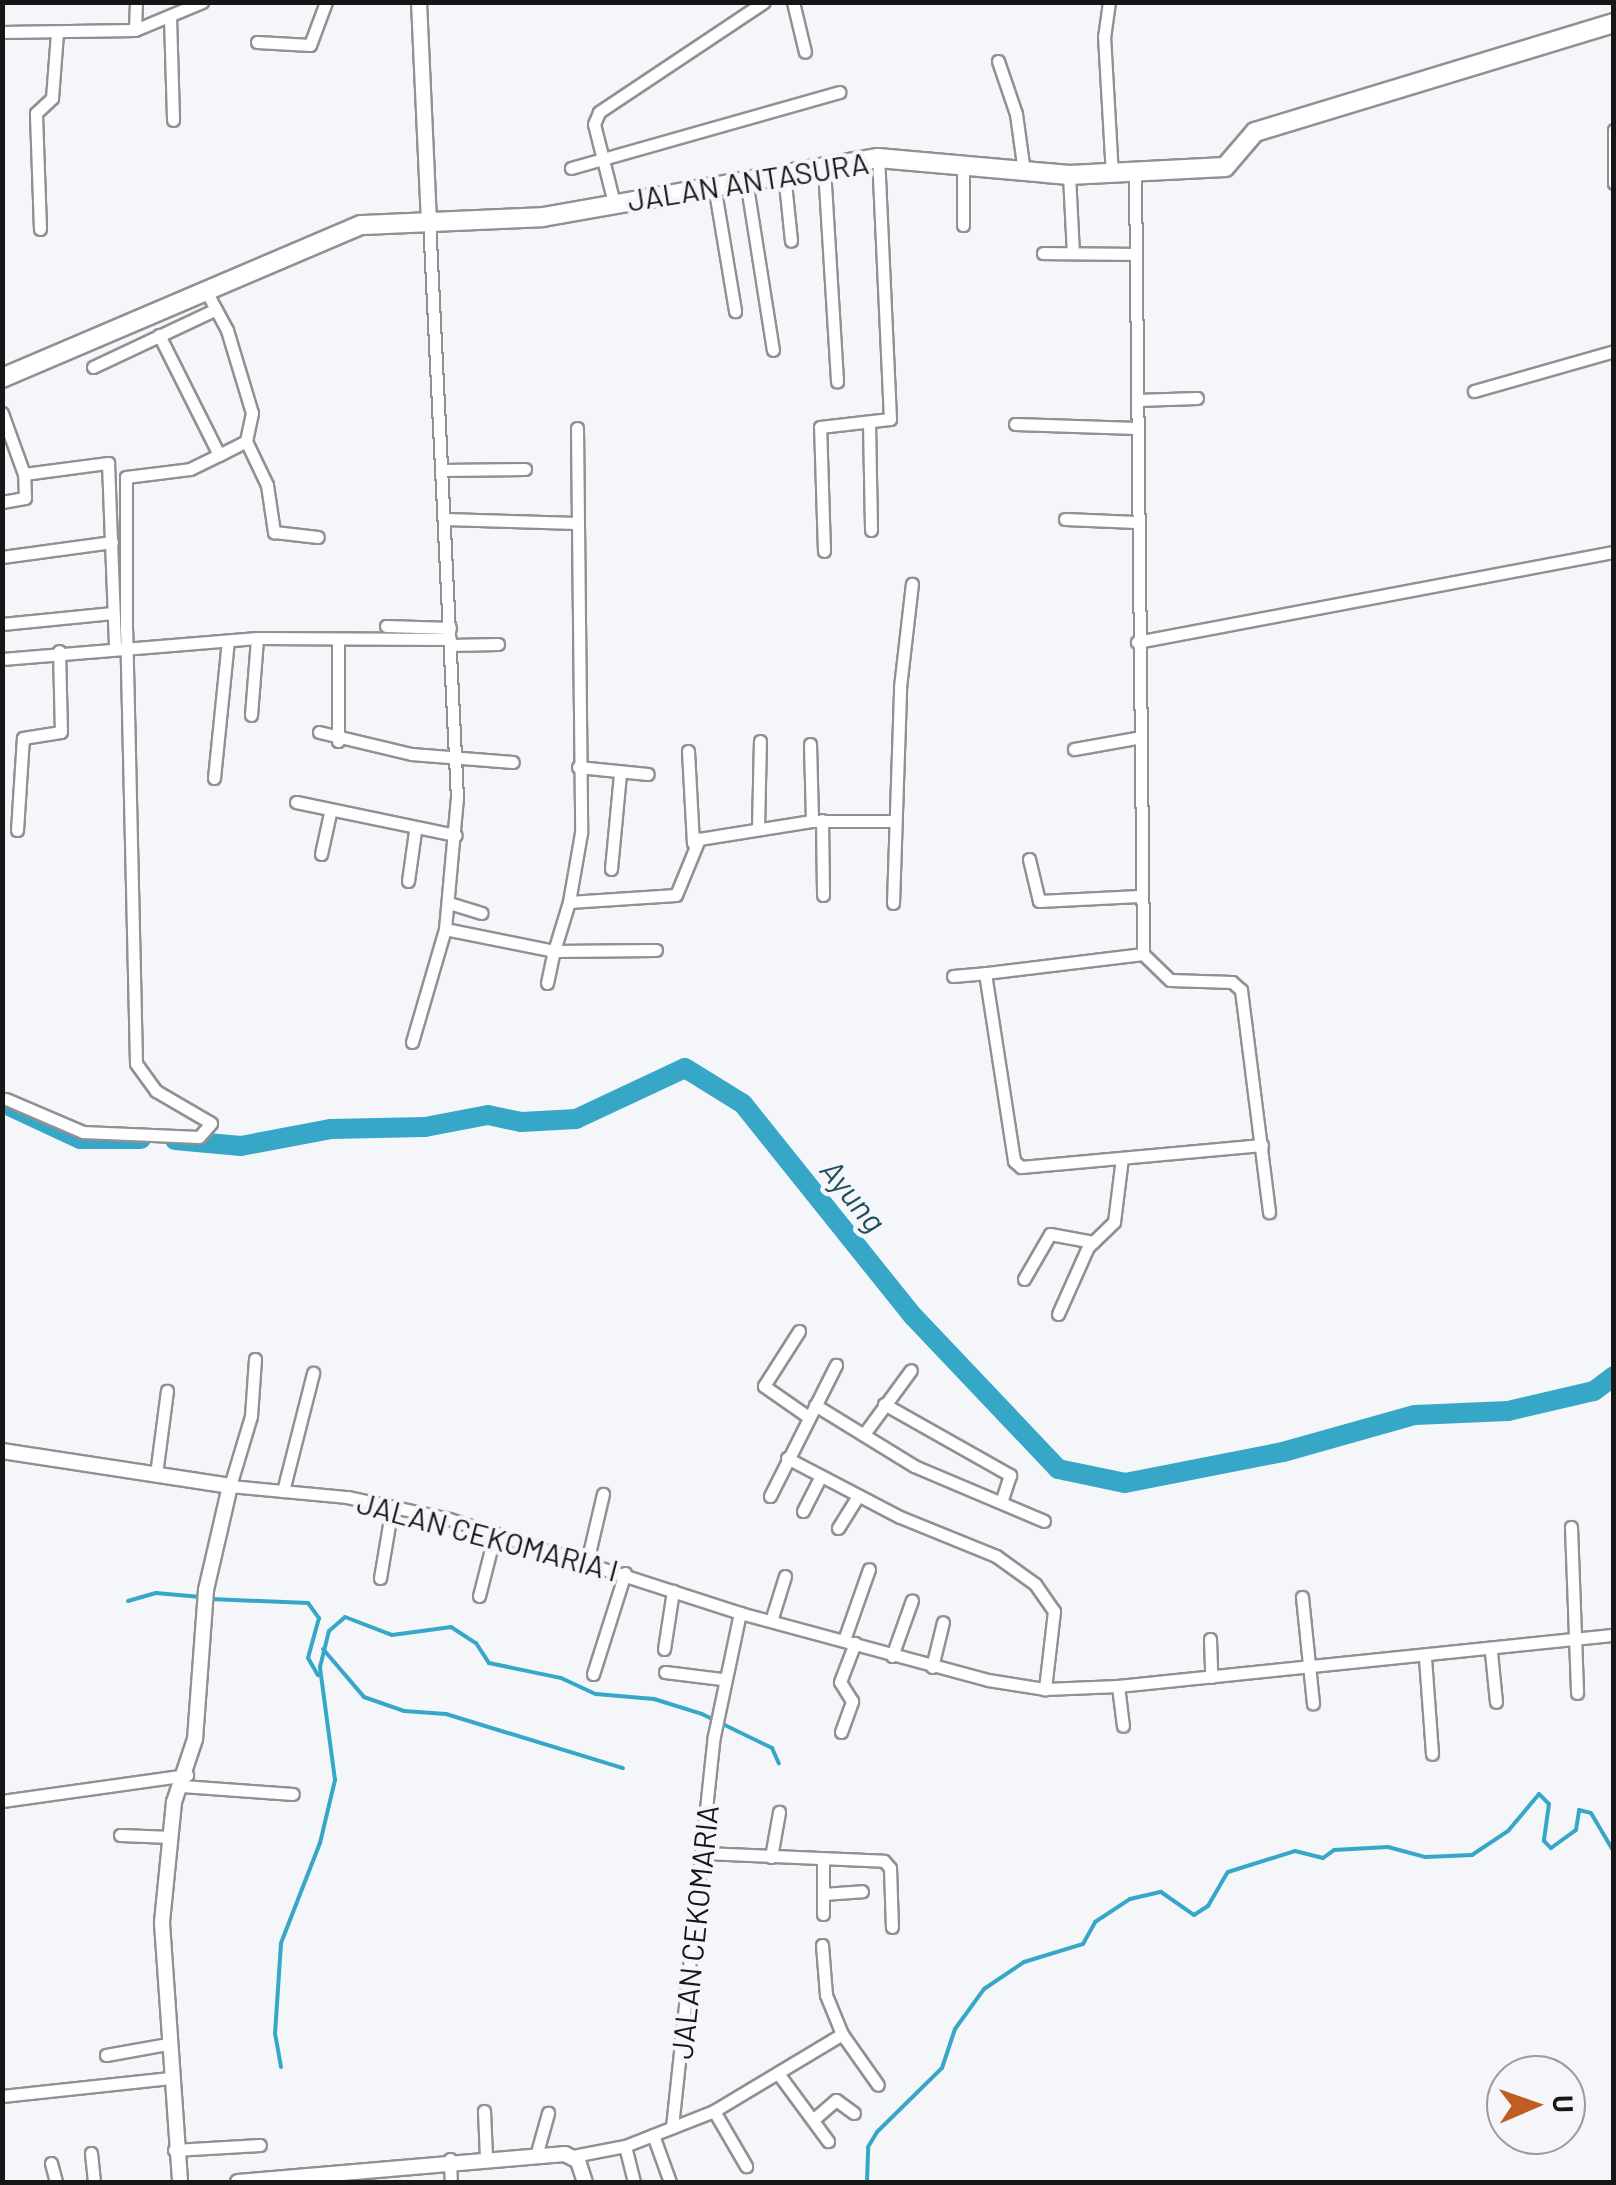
<!DOCTYPE html>
<style>
body{margin:0}
#map{position:relative;width:1616px;height:2185px;overflow:hidden;background:#f5f6fa;font-family:Barlow,sans-serif}
div>[style]{position:absolute}
[style*='--x']{left:calc(var(--x)*1px);top:calc(var(--y)*1px);width:calc(var(--w)*1px);rotate:calc(var(--a)*1deg)}
.stream>*{height:4px;margin:-2px;padding:0 2px;transform-origin:2px;border-radius:2px;background:#37a7c8}
.river>*{height:20px;margin:-10px;padding:0 10px;transform-origin:10px;border-radius:10px;background:#37a7c8}
.roads{filter:drop-shadow(2px 0 #919195) drop-shadow(-2px 0 #919195) drop-shadow(0 2px #919195) drop-shadow(0 -2px #919195)}
.minor>*{height:11px;margin:-5.5px;padding:0 5.5px;transform-origin:5.5px;border-radius:5.5px;background:#fff}
.tertiary>*{height:14px;margin:-7px;padding:0 7px;transform-origin:7px;border-radius:7px;background:#fff}
.secondary>*{height:18px;margin:-9px;padding:0 9px;transform-origin:9px;border-radius:9px;background:#fff}
span{translate:-50% -50%;white-space:nowrap;text-align:center;line-height:1.15;-webkit-text-stroke:9px #f5f6fa;paint-order:stroke}
.street-label{font-size:30px;color:#161617}
.water-label{font-size:32px;color:#204e5d;font-style:italic}
.frame{position:absolute;inset:0;border:5px solid #161617;pointer-events:none}
.north{position:absolute;left:1486px;top:2055px;width:100px;height:100px;box-sizing:border-box;background:#f5f6fa;border:2px solid #9c9c9f;border-radius:50%;rotate:88deg;font-size:28px;font-weight:700;line-height:40px;text-align:center;color:#161617}
.north::after{content:'';display:block;margin:auto;width:35px;height:45px;background:#bf5d22;clip-path:polygon(50% 0,100% 100%,50% 72%,0 100%)}
</style>
<div id="map">
<div class="stream">
<i style="--x:211;--y:1599;--w:97;--a:2.4"></i>
<i style="--x:308;--y:1603;--w:19;--a:54"></i>
<i style="--x:319;--y:1618;--w:41;--a:105.4"></i>
<i style="--x:308;--y:1658;--w:20;--a:60"></i>
<i style="--x:128;--y:1601;--w:29;--a:-16"></i>
<i style="--x:156;--y:1593;--w:45;--a:5.1"></i>
<i style="--x:323;--y:1649;--w:63;--a:49.5"></i>
<i style="--x:364;--y:1697;--w:42;--a:19.3"></i>
<i style="--x:404;--y:1711;--w:42;--a:4.1"></i>
<i style="--x:446;--y:1714;--w:185;--a:17"></i>
<i style="--x:281;--y:2067;--w:34;--a:-100"></i>
<i style="--x:275;--y:2034;--w:91;--a:-86.2"></i>
<i style="--x:281;--y:1943;--w:107;--a:-68.7"></i>
<i style="--x:320;--y:1843;--w:65;--a:-76.6"></i>
<i style="--x:335;--y:1780;--w:114;--a:-97.6"></i>
<i style="--x:320;--y:1667;--w:37;--a:-76"></i>
<i style="--x:329;--y:1631;--w:21;--a:-41"></i>
<i style="--x:345;--y:1617;--w:50;--a:21"></i>
<i style="--x:392;--y:1635;--w:60;--a:-7.7"></i>
<i style="--x:451;--y:1627;--w:30;--a:33"></i>
<i style="--x:476;--y:1643;--w:24;--a:57"></i>
<i style="--x:489;--y:1663;--w:74;--a:11.8"></i>
<i style="--x:561;--y:1678;--w:38;--a:25"></i>
<i style="--x:596;--y:1694;--w:58;--a:4.9"></i>
<i style="--x:654;--y:1699;--w:50;--a:17.4"></i>
<i style="--x:702;--y:1714;--w:78;--a:25.9"></i>
<i style="--x:772;--y:1748;--w:17;--a:66"></i>
<i style="--x:867;--y:2182;--w:35;--a:-88"></i>
<i style="--x:868;--y:2147;--w:17;--a:-59"></i>
<i style="--x:877;--y:2132;--w:91;--a:-44.6"></i>
<i style="--x:942;--y:2068;--w:41;--a:-71.6"></i>
<i style="--x:955;--y:2029;--w:49;--a:-54.1"></i>
<i style="--x:984;--y:1989;--w:48;--a:-34"></i>
<i style="--x:1024;--y:1962;--w:62;--a:-17"></i>
<i style="--x:1083;--y:1944;--w:25;--a:-61"></i>
<i style="--x:1095;--y:1922;--w:42;--a:-33.3"></i>
<i style="--x:1130;--y:1899;--w:32;--a:-13"></i>
<i style="--x:1161;--y:1892;--w:40;--a:34.9"></i>
<i style="--x:1194;--y:1915;--w:17;--a:-33"></i>
<i style="--x:1208;--y:1906;--w:39;--a:-60"></i>
<i style="--x:1228;--y:1872;--w:70;--a:-17.4"></i>
<i style="--x:1295;--y:1851;--w:29;--a:14"></i>
<i style="--x:1323;--y:1858;--w:14;--a:-36"></i>
<i style="--x:1334;--y:1850;--w:54;--a:-3.2"></i>
<i style="--x:1388;--y:1847;--w:38;--a:15"></i>
<i style="--x:1425;--y:1857;--w:47;--a:-2.4"></i>
<i style="--x:1472;--y:1855;--w:43;--a:-33.7"></i>
<i style="--x:1508;--y:1831;--w:48;--a:-50"></i>
<i style="--x:1539;--y:1794;--w:14;--a:45"></i>
<i style="--x:1549;--y:1804;--w:37;--a:98"></i>
<i style="--x:1544;--y:1841;--w:10;--a:45"></i>
<i style="--x:1551;--y:1848;--w:31;--a:-36"></i>
<i style="--x:1576;--y:1830;--w:20;--a:-81"></i>
<i style="--x:1579;--y:1810;--w:12;--a:14"></i>
<i style="--x:1591;--y:1813;--w:45;--a:59.5"></i>
</div>
<div class="river">
<i style="--x:3;--y:1103;--w:85;--a:25.1"></i>
<i style="--x:80;--y:1139;--w:61;--a:0"></i>
<i style="--x:175;--y:1140;--w:66;--a:5.2"></i>
<i style="--x:241;--y:1146;--w:92;--a:-10.7"></i>
<i style="--x:331;--y:1129;--w:94;--a:-1.2"></i>
<i style="--x:425;--y:1127;--w:64;--a:-10.8"></i>
<i style="--x:488;--y:1115;--w:34;--a:12"></i>
<i style="--x:521;--y:1122;--w:55;--a:-3.1"></i>
<i style="--x:576;--y:1119;--w:120;--a:-25.1"></i>
<i style="--x:685;--y:1068;--w:68;--a:31.8"></i>
<i style="--x:743;--y:1104;--w:272;--a:51.3"></i>
<i style="--x:913;--y:1316;--w:211;--a:46.5"></i>
<i style="--x:1058;--y:1469;--w:68;--a:11.8"></i>
<i style="--x:1125;--y:1483;--w:161;--a:-11.1"></i>
<i style="--x:1283;--y:1452;--w:137;--a:-15.7"></i>
<i style="--x:1415;--y:1415;--w:93;--a:-2.5"></i>
<i style="--x:1508;--y:1411;--w:88;--a:-13.1"></i>
<i style="--x:1594;--y:1391;--w:25;--a:-37"></i>
</div>
<div class="roads">
<div class="minor">
<i style="--x:793;--y:2;--w:51;--a:76.5"></i>
<i style="--x:1109;--y:2;--w:34;--a:98"></i>
<i style="--x:1104;--y:36;--w:138;--a:86.7"></i>
<i style="--x:170;--y:17;--w:103;--a:88.3"></i>
<i style="--x:135;--y:30;--w:28;--a:-88"></i>
<i style="--x:2;--y:32;--w:133;--a:-0.9"></i>
<i style="--x:135;--y:30;--w:73;--a:-22.7"></i>
<i style="--x:257;--y:42;--w:53;--a:3.2"></i>
<i style="--x:310;--y:45;--w:46;--a:-69.6"></i>
<i style="--x:998;--y:61;--w:56;--a:71.2"></i>
<i style="--x:1016;--y:114;--w:59;--a:82.1"></i>
<i style="--x:1614;--y:130;--w:53;--a:90"></i>
<i style="--x:963;--y:166;--w:59;--a:90"></i>
<i style="--x:571;--y:168;--w:279;--a:-15.8"></i>
<i style="--x:824;--y:168;--w:214;--a:86.5"></i>
<i style="--x:784;--y:173;--w:68;--a:84.1"></i>
<i style="--x:1135;--y:174;--w:780;--a:89.41"></i>
<i style="--x:1143;--y:954;--w:37;--a:44"></i>
<i style="--x:1170;--y:980;--w:62;--a:1.8"></i>
<i style="--x:1232;--y:982;--w:12;--a:42"></i>
<i style="--x:1241;--y:990;--w:224;--a:82.8"></i>
<i style="--x:1069;--y:175;--w:78;--a:87.1"></i>
<i style="--x:746;--y:180;--w:172;--a:81"></i>
<i style="--x:714;--y:185;--w:128;--a:80.5"></i>
<i style="--x:614;--y:203;--w:81;--a:-104.2"></i>
<i style="--x:594;--y:124;--w:13;--a:-67"></i>
<i style="--x:599;--y:112;--w:198;--a:-33.7"></i>
<i style="--x:40;--y:229;--w:116;--a:-92"></i>
<i style="--x:36;--y:113;--w:22;--a:-43"></i>
<i style="--x:52;--y:98;--w:65;--a:-85.6"></i>
<i style="--x:1043;--y:253;--w:92;--a:0.6"></i>
<i style="--x:159;--y:335;--w:134;--a:63.4"></i>
<i style="--x:93;--y:367;--w:134;--a:-25.2"></i>
<i style="--x:1474;--y:391;--w:146;--a:-15.9"></i>
<i style="--x:1137;--y:400;--w:60;--a:-1.9"></i>
<i style="--x:2;--y:413;--w:65;--a:70.2"></i>
<i style="--x:24;--y:474;--w:85;--a:-7.5"></i>
<i style="--x:108;--y:463;--w:186;--a:87.8"></i>
<i style="--x:869;--y:423;--w:107;--a:88.9"></i>
<i style="--x:1015;--y:424;--w:121;--a:1.9"></i>
<i style="--x:577;--y:428;--w:405;--a:89.4"></i>
<i style="--x:581;--y:833;--w:70;--a:99.9"></i>
<i style="--x:569;--y:902;--w:107;--a:-3.7"></i>
<i style="--x:676;--y:895;--w:61;--a:-67.7"></i>
<i style="--x:699;--y:839;--w:114;--a:-9.1"></i>
<i style="--x:812;--y:821;--w:83;--a:0"></i>
<i style="--x:246;--y:441;--w:49;--a:64.5"></i>
<i style="--x:267;--y:485;--w:48;--a:81.5"></i>
<i style="--x:274;--y:532;--w:44;--a:6.5"></i>
<i style="--x:442;--y:470;--w:83;--a:-0.7"></i>
<i style="--x:2;--y:502;--w:23;--a:-10"></i>
<i style="--x:25;--y:498;--w:24;--a:-92"></i>
<i style="--x:445;--y:519;--w:131;--a:1.7"></i>
<i style="--x:1065;--y:519;--w:71;--a:2.4"></i>
<i style="--x:824;--y:551;--w:124;--a:-91.8"></i>
<i style="--x:820;--y:427;--w:70;--a:-6.5"></i>
<i style="--x:890;--y:419;--w:261;--a:-92.6"></i>
<i style="--x:2;--y:557;--w:111;--a:-7.8"></i>
<i style="--x:2;--y:624;--w:111;--a:-5.7"></i>
<i style="--x:386;--y:626;--w:64;--a:1.8"></i>
<i style="--x:1137;--y:642;--w:485;--a:-10.7"></i>
<i style="--x:450;--y:645;--w:48;--a:-1.2"></i>
<i style="--x:2;--y:659;--w:256;--a:-4.7"></i>
<i style="--x:257;--y:638;--w:193;--a:0.3"></i>
<i style="--x:251;--y:715;--w:77;--a:-85.5"></i>
<i style="--x:319;--y:732;--w:95;--a:13.4"></i>
<i style="--x:411;--y:754;--w:102;--a:4.5"></i>
<i style="--x:338;--y:741;--w:98;--a:-90"></i>
<i style="--x:810;--y:744;--w:77;--a:88.5"></i>
<i style="--x:1074;--y:749;--w:63;--a:-10.1"></i>
<i style="--x:688;--y:751;--w:92;--a:86.9"></i>
<i style="--x:578;--y:767;--w:70;--a:5.7"></i>
<i style="--x:214;--y:778;--w:138;--a:-84.2"></i>
<i style="--x:296;--y:802;--w:163;--a:11.7"></i>
<i style="--x:822;--y:820;--w:75;--a:89.2"></i>
<i style="--x:758;--y:828;--w:87;--a:-88.7"></i>
<i style="--x:17;--y:830;--w:92;--a:-86.3"></i>
<i style="--x:23;--y:738;--w:38;--a:-9"></i>
<i style="--x:61;--y:732;--w:81;--a:-91.4"></i>
<i style="--x:321;--y:854;--w:42;--a:-77.6"></i>
<i style="--x:1029;--y:859;--w:43;--a:76.6"></i>
<i style="--x:1039;--y:901;--w:100;--a:-2.9"></i>
<i style="--x:611;--y:869;--w:95;--a:-84.6"></i>
<i style="--x:408;--y:881;--w:50;--a:-82"></i>
<i style="--x:449;--y:903;--w:34;--a:17"></i>
<i style="--x:893;--y:903;--w:216;--a:-88.1"></i>
<i style="--x:900;--y:687;--w:104;--a:-83.4"></i>
<i style="--x:445;--y:929;--w:111;--a:11.4"></i>
<i style="--x:554;--y:951;--w:51;--a:-73"></i>
<i style="--x:1143;--y:954;--w:159;--a:173.1"></i>
<i style="--x:985;--y:973;--w:190;--a:81.2"></i>
<i style="--x:1014;--y:1161;--w:9;--a:41"></i>
<i style="--x:1021;--y:1167;--w:242;--a:-5.2"></i>
<i style="--x:953;--y:976;--w:32;--a:-5"></i>
<i style="--x:547;--y:983;--w:33;--a:-78"></i>
<i style="--x:554;--y:951;--w:102;--a:-0.6"></i>
<i style="--x:412;--y:1042;--w:118;--a:-73.7"></i>
<i style="--x:445;--y:929;--w:132;--a:-84.8"></i>
<i style="--x:457;--y:798;--w:579;--a:-92.77"></i>
<i style="--x:6;--y:1099;--w:84;--a:23.2"></i>
<i style="--x:83;--y:1132;--w:116;--a:2.5"></i>
<i style="--x:199;--y:1137;--w:18;--a:-49"></i>
<i style="--x:211;--y:1123;--w:64;--a:-149.8"></i>
<i style="--x:156;--y:1091;--w:34;--a:-126"></i>
<i style="--x:136;--y:1063;--w:433;--a:-91.3"></i>
<i style="--x:126;--y:630;--w:153;--a:-90"></i>
<i style="--x:126;--y:477;--w:64;--a:-7.1"></i>
<i style="--x:190;--y:469;--w:32;--a:-26"></i>
<i style="--x:219;--y:455;--w:30;--a:-27"></i>
<i style="--x:246;--y:441;--w:29;--a:-78"></i>
<i style="--x:252;--y:413;--w:87;--a:-106.8"></i>
<i style="--x:227;--y:330;--w:44;--a:-118.3"></i>
<i style="--x:1024;--y:1279;--w:52;--a:-60"></i>
<i style="--x:1050;--y:1234;--w:44;--a:10.5"></i>
<i style="--x:1058;--y:1314;--w:73;--a:-65.9"></i>
<i style="--x:1088;--y:1247;--w:36;--a:-44"></i>
<i style="--x:1114;--y:1222;--w:64;--a:-82.9"></i>
<i style="--x:799;--y:1331;--w:65;--a:122.5"></i>
<i style="--x:764;--y:1386;--w:52;--a:34.9"></i>
<i style="--x:255;--y:1359;--w:57;--a:94"></i>
<i style="--x:251;--y:1416;--w:73;--a:106.7"></i>
<i style="--x:230;--y:1486;--w:118;--a:5.4"></i>
<i style="--x:347;--y:1497;--w:104;--a:12.2"></i>
<i style="--x:449;--y:1519;--w:306;--a:17.9"></i>
<i style="--x:740;--y:1613;--w:257;--a:15.1"></i>
<i style="--x:988;--y:1680;--w:58;--a:9"></i>
<i style="--x:1045;--y:1689;--w:73;--a:-2.4"></i>
<i style="--x:1118;--y:1686;--w:499;--a:-5.9"></i>
<i style="--x:884;--y:1404;--w:145;--a:29.4"></i>
<i style="--x:1010;--y:1475;--w:28;--a:108"></i>
<i style="--x:815;--y:1405;--w:116;--a:31.6"></i>
<i style="--x:914;--y:1466;--w:141;--a:22.9"></i>
<i style="--x:864;--y:1434;--w:79;--a:-53.7"></i>
<i style="--x:787;--y:1458;--w:127;--a:27.6"></i>
<i style="--x:900;--y:1517;--w:104;--a:22.1"></i>
<i style="--x:996;--y:1556;--w:48;--a:35.7"></i>
<i style="--x:1035;--y:1584;--w:33;--a:55"></i>
<i style="--x:1054;--y:1611;--w:79;--a:96.6"></i>
<i style="--x:156;--y:1474;--w:84;--a:-82.5"></i>
<i style="--x:283;--y:1491;--w:122;--a:-75.7"></i>
<i style="--x:770;--y:1496;--w:147;--a:-63.3"></i>
<i style="--x:803;--y:1511;--w:39;--a:-63"></i>
<i style="--x:1571;--y:1527;--w:166;--a:87.9"></i>
<i style="--x:838;--y:1528;--w:38;--a:-58"></i>
<i style="--x:587;--y:1562;--w:70;--a:-76.8"></i>
<i style="--x:380;--y:1578;--w:72;--a:-80.4"></i>
<i style="--x:479;--y:1596;--w:65;--a:-75.7"></i>
<i style="--x:1302;--y:1597;--w:107;--a:84.1"></i>
<i style="--x:771;--y:1621;--w:47;--a:-72.7"></i>
<i style="--x:1210;--y:1639;--w:38;--a:88"></i>
<i style="--x:844;--y:1640;--w:75;--a:-70.6"></i>
<i style="--x:664;--y:1649;--w:59;--a:-81.2"></i>
<i style="--x:1491;--y:1652;--w:50;--a:84.3"></i>
<i style="--x:892;--y:1656;--w:59;--a:-70.3"></i>
<i style="--x:1425;--y:1658;--w:96;--a:85.8"></i>
<i style="--x:932;--y:1667;--w:46;--a:-76.3"></i>
<i style="--x:665;--y:1672;--w:57;--a:7"></i>
<i style="--x:593;--y:1674;--w:106;--a:-72.4"></i>
<i style="--x:1118;--y:1686;--w:40;--a:82.9"></i>
<i style="--x:841;--y:1732;--w:33;--a:-70"></i>
<i style="--x:852;--y:1701;--w:22;--a:-122"></i>
<i style="--x:840;--y:1682;--w:42;--a:-69"></i>
<i style="--x:182;--y:1786;--w:111;--a:4.1"></i>
<i style="--x:2;--y:1801;--w:187;--a:-8"></i>
<i style="--x:120;--y:1835;--w:51;--a:2.2"></i>
<i style="--x:704;--y:1853;--w:180;--a:2.5"></i>
<i style="--x:884;--y:1861;--w:9;--a:49"></i>
<i style="--x:890;--y:1868;--w:59;--a:88.1"></i>
<i style="--x:771;--y:1857;--w:46;--a:-79.9"></i>
<i style="--x:823;--y:1858;--w:56;--a:90"></i>
<i style="--x:823;--y:1894;--w:39;--a:-4"></i>
<i style="--x:822;--y:1945;--w:50;--a:85.4"></i>
<i style="--x:826;--y:1995;--w:42;--a:67.7"></i>
<i style="--x:842;--y:2034;--w:62;--a:54.8"></i>
<i style="--x:106;--y:2055;--w:63;--a:-10.1"></i>
<i style="--x:780;--y:2076;--w:81;--a:53.6"></i>
<i style="--x:2;--y:2096;--w:169;--a:-6.1"></i>
<i style="--x:484;--y:2111;--w:46;--a:87.5"></i>
<i style="--x:714;--y:2111;--w:64;--a:59.8"></i>
<i style="--x:814;--y:2119;--w:29;--a:-41"></i>
<i style="--x:836;--y:2100;--w:22;--a:36"></i>
<i style="--x:672;--y:2127;--w:393;--a:-83.9"></i>
<i style="--x:714;--y:1736;--w:126;--a:-78.1"></i>
<i style="--x:653;--y:2135;--w:50;--a:70.1"></i>
<i style="--x:625;--y:2146;--w:37;--a:76"></i>
<i style="--x:174;--y:2150;--w:86;--a:-3.3"></i>
<i style="--x:91;--y:2153;--w:29;--a:84"></i>
<i style="--x:536;--y:2156;--w:45;--a:-74.4"></i>
<i style="--x:573;--y:2156;--w:53;--a:-10.9"></i>
<i style="--x:625;--y:2146;--w:96;--a:-21.5"></i>
<i style="--x:714;--y:2111;--w:149;--a:-31"></i>
<i style="--x:450;--y:2159;--w:23;--a:88"></i>
<i style="--x:51;--y:2163;--w:20;--a:75"></i>
</div>
<div class="tertiary">
<i style="--x:419;--y:2;--w:218;--a:87.4"></i>
<i style="--x:2;--y:1451;--w:231;--a:8.7"></i>
<i style="--x:230;--y:1486;--w:107;--a:103"></i>
<i style="--x:206;--y:1590;--w:149;--a:94.2"></i>
<i style="--x:195;--y:1739;--w:66;--a:108.4"></i>
<i style="--x:174;--y:1802;--w:122;--a:95.7"></i>
<i style="--x:162;--y:1923;--w:260;--a:86"></i>
<i style="--x:238;--y:2182;--w:328;--a:-4.9"></i>
<i style="--x:565;--y:2154;--w:15;--a:28"></i>
<i style="--x:578;--y:2161;--w:22;--a:72"></i>
</div>
<div class="secondary">
<i style="--x:2;--y:378;--w:390;--a:-23.1"></i>
<i style="--x:361;--y:225;--w:182;--a:-2.5"></i>
<i style="--x:543;--y:217;--w:340;--a:-10"></i>
<i style="--x:878;--y:158;--w:192;--a:5.1"></i>
<i style="--x:1069;--y:175;--w:156;--a:-2.9"></i>
<i style="--x:1225;--y:167;--w:46;--a:-49.4"></i>
<i style="--x:1255;--y:132;--w:375;--a:-16.9"></i>
</div>
</div>
<div class="street-label">
<span style="left:748px;top:181px;rotate:-9deg">JALAN ANTASURA</span>
<span style="left:488px;top:1536px;rotate:15deg">JALAN CEKOMARIA I</span>
<span style="left:694px;top:1932px;rotate:-84deg">JALAN CEKOMARIA</span>
</div>
<div class="water-label">
<span style="left:854px;top:1195px;rotate:51deg">Ayung</span>
</div>
<div class="frame"></div>
<div class="north">U</div>
</div>
